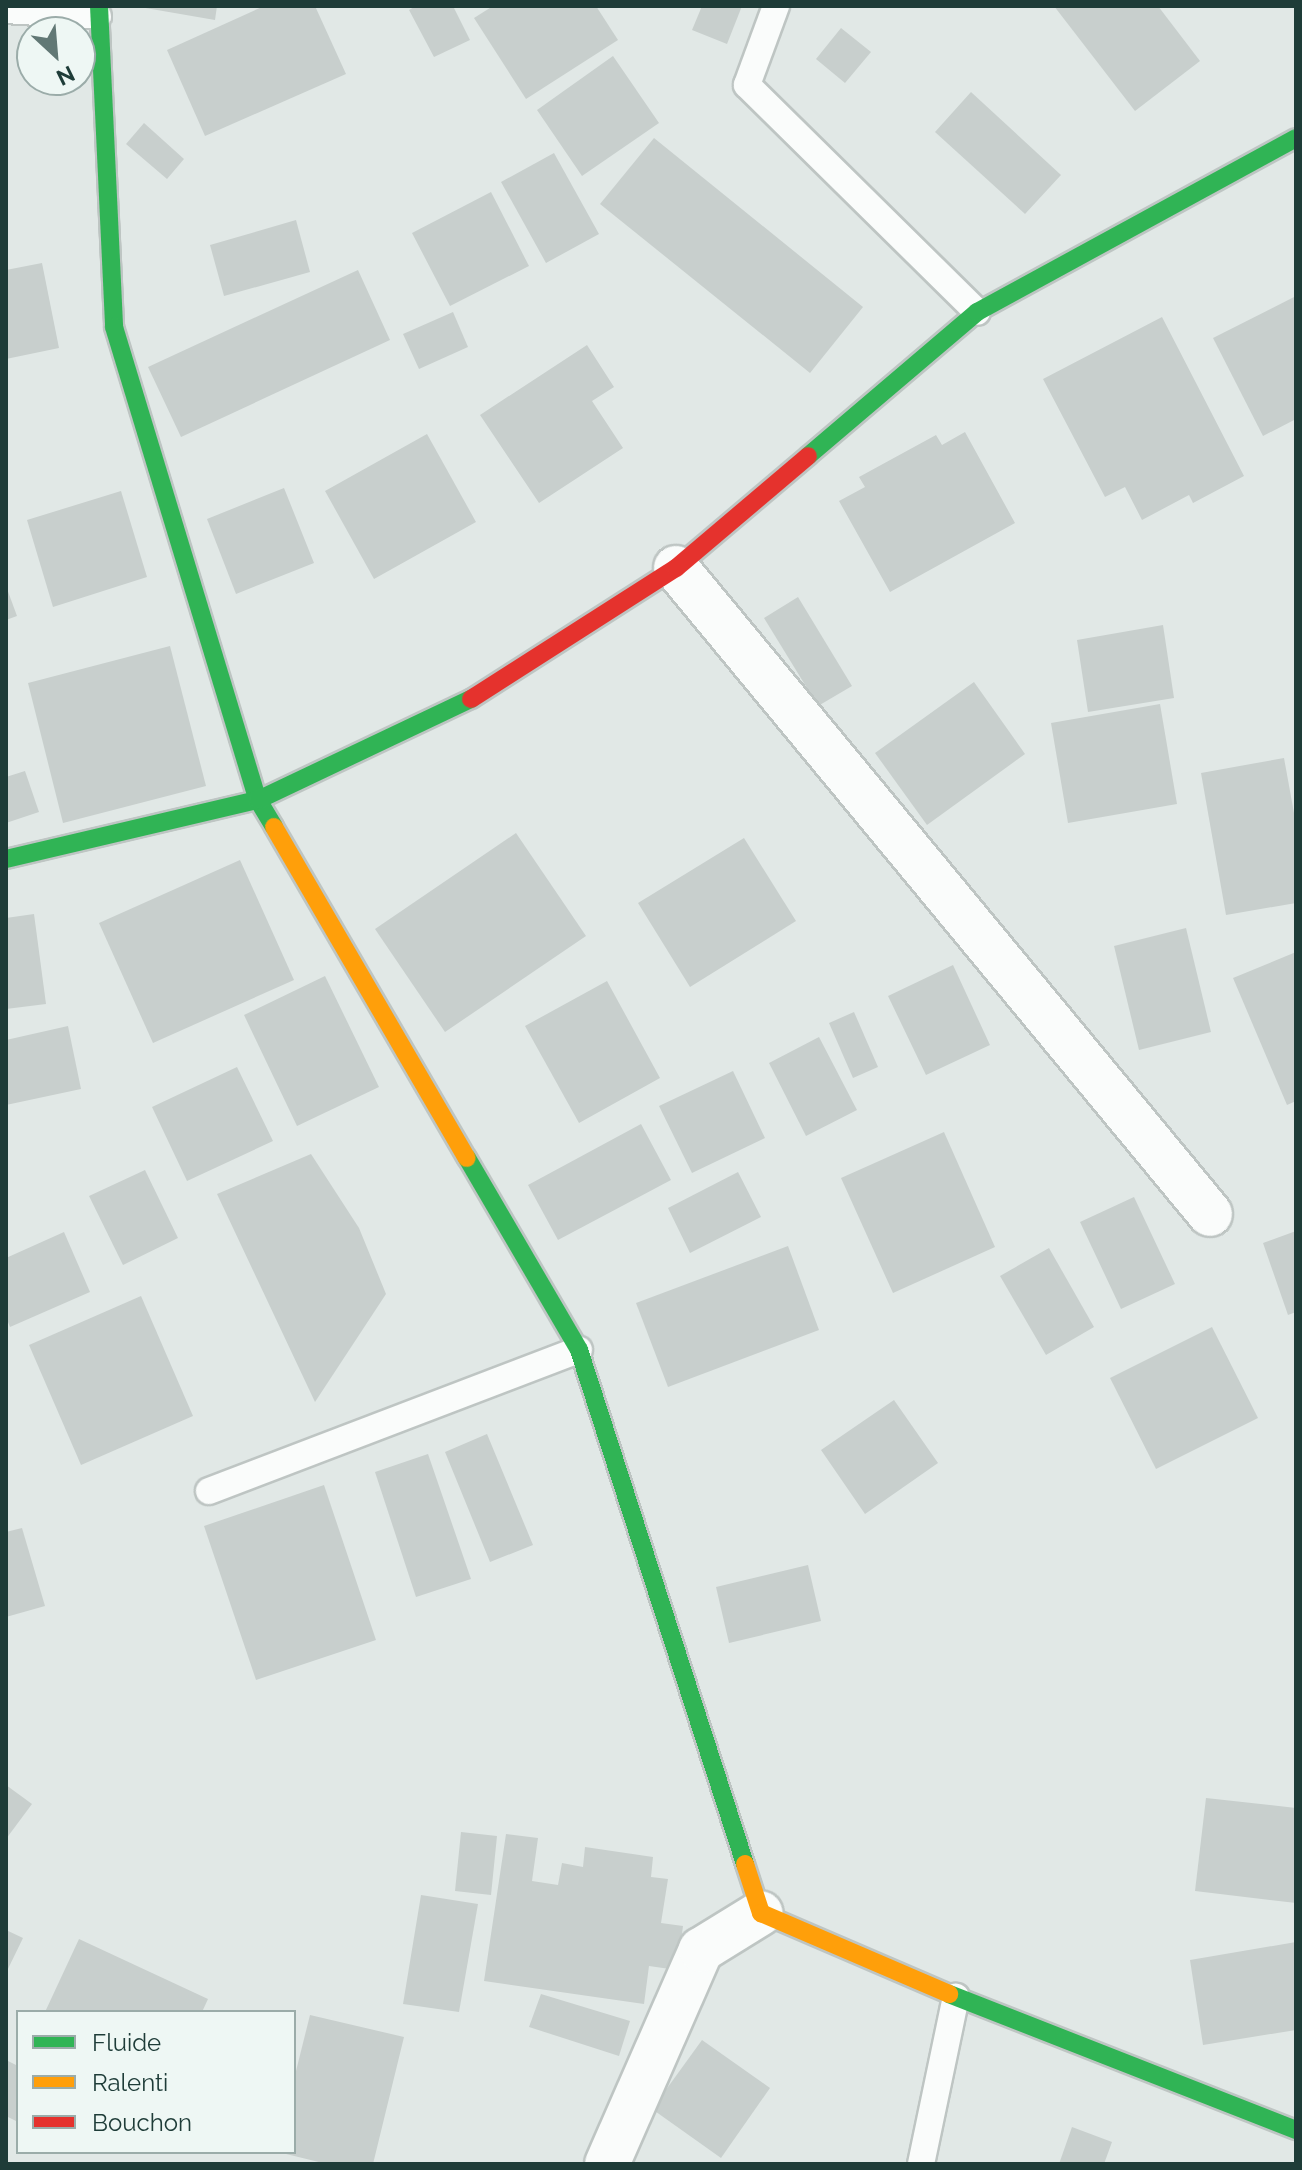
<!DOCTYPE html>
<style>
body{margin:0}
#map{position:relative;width:1302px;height:2170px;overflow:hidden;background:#e1e8e6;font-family:Raleway,sans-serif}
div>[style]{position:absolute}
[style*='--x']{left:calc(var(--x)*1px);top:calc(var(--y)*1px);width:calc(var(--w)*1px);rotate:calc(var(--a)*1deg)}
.building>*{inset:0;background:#c8cfcd}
.roads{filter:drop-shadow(2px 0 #bec5c3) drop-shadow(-2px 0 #bec5c3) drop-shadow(0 2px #bec5c3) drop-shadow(0 -2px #bec5c3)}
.lane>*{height:26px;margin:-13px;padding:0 13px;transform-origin:13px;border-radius:13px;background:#fafcfb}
.street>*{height:44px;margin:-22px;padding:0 22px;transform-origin:22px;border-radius:22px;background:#fafcfb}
.fast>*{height:18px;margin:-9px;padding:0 9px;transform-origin:9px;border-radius:9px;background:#30b455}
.slow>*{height:18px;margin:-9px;padding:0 9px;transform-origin:9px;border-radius:9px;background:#ff9f0a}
.jam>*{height:18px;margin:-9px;padding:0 9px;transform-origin:9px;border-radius:9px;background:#e5322d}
span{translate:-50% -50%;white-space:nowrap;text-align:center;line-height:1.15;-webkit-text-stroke:6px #eef7f4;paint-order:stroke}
.frame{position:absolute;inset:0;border:8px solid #1e3c38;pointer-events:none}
.legend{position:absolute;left:16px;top:2010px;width:280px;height:144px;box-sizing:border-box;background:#eef7f4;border:2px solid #9baca9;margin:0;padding:10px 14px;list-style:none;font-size:24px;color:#1e3c38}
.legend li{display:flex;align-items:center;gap:16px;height:40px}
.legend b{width:40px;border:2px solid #9baca9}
.north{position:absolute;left:16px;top:16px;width:80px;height:80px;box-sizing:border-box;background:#eef7f4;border:2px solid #9baca9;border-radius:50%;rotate:154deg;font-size:22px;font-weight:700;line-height:32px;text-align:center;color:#1e3c38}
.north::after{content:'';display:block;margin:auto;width:28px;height:36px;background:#627875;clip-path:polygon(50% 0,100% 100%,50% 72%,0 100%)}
</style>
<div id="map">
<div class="building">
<i style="clip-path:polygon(134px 6px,217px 6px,215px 20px)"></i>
<i style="clip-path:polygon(264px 6px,315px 6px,346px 74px,205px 136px,167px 50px)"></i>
<i style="clip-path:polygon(416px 6px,453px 6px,470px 40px,434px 57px,409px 10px)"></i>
<i style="clip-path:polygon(493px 6px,596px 6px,618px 40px,526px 99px,474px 18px)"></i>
<i style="clip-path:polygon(702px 6px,742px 6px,727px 44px,692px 30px)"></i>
<i style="clip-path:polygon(1054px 6px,1158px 6px,1200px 61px,1135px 111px)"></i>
<i style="clip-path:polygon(841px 28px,871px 52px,845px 83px,816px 59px)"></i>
<i style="clip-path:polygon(613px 56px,659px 123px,582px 176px,537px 110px)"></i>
<i style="clip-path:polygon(971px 92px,1061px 175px,1025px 214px,935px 132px)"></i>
<i style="clip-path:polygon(144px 123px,184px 159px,167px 179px,126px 144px)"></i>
<i style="clip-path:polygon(654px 138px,863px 307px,810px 373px,600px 204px)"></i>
<i style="clip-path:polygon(554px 153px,599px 234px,546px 263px,501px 182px)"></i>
<i style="clip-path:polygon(491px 192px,529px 266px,450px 306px,412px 233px)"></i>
<i style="clip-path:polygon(296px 220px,310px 272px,224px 296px,210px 245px)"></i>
<i style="clip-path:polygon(42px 263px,59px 348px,6px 359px,6px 270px)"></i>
<i style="clip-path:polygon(358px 270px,390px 340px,181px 437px,148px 367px)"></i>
<i style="clip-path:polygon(1296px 296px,1296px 419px,1263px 436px,1213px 338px)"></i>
<i style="clip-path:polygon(453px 312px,468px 347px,419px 369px,403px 334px)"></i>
<i style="clip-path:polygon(1162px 317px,1244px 476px,1193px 503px,1189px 495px,1142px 520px,1125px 487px,1105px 497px,1043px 379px)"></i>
<i style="clip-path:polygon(587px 345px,614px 387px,592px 401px,623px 448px,539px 503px,480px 415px)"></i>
<i style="clip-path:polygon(965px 432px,1015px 523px,890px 592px,839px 501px,865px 487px,859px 477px,936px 435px,942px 445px)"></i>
<i style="clip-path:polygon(427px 434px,476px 522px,374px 579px,325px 491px)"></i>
<i style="clip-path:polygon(284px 488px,314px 563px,236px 594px,207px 519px)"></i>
<i style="clip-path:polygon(121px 491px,147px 577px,53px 607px,27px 520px)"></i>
<i style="clip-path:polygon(6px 586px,17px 616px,6px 620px)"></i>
<i style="clip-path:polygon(798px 597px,852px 686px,818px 706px,764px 618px)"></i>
<i style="clip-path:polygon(1163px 625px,1174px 698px,1088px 712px,1077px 640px)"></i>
<i style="clip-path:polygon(170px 646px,206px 786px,63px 823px,28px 683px)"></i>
<i style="clip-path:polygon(974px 682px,1025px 754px,927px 825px,875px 753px)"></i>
<i style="clip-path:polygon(1160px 704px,1177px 804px,1068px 823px,1051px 723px)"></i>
<i style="clip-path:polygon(1284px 758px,1296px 824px,1296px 903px,1226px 915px,1201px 773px)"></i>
<i style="clip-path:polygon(25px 771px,39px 812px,6px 823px,6px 777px)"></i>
<i style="clip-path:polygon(516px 833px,586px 936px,445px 1032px,375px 929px)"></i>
<i style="clip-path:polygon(744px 838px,796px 921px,690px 987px,638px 903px)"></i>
<i style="clip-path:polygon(240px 860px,294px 980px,153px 1043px,99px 923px)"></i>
<i style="clip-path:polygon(34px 914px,46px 1004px,6px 1009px,6px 918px)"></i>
<i style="clip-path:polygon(1186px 928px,1211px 1032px,1139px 1050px,1114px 946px)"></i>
<i style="clip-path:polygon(1296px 952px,1296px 1101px,1287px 1105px,1233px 978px)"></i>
<i style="clip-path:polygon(953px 965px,990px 1045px,926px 1075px,888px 996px)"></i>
<i style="clip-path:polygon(325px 976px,379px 1087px,297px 1126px,244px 1015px)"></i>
<i style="clip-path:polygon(607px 981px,660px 1078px,579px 1123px,525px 1026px)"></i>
<i style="clip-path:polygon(854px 1012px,878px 1067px,853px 1078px,829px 1023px)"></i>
<i style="clip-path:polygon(68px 1026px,81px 1089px,6px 1105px,6px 1040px)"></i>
<i style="clip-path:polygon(819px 1037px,857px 1110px,806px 1136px,769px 1063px)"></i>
<i style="clip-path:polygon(237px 1067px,273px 1141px,187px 1181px,152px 1107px)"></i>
<i style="clip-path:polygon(733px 1071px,765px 1138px,692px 1173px,659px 1106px)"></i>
<i style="clip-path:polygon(641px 1124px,671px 1180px,558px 1240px,528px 1185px)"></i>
<i style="clip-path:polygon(944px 1132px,995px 1247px,893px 1293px,841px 1178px)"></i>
<i style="clip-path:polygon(311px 1154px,359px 1228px,386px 1294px,315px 1402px,217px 1194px)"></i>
<i style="clip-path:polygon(145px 1170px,178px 1238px,123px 1265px,89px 1196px)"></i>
<i style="clip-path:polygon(738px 1172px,761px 1217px,690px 1253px,668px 1208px)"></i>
<i style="clip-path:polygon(1134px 1197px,1175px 1284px,1121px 1309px,1080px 1222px)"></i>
<i style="clip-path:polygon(1296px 1231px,1296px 1312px,1288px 1315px,1263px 1243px)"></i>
<i style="clip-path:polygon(64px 1232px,90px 1292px,10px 1327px,6px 1317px,6px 1258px)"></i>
<i style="clip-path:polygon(788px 1246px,819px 1330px,668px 1387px,636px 1303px)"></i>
<i style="clip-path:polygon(1049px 1248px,1094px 1327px,1046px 1355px,1000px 1276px)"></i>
<i style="clip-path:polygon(141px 1296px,193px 1416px,81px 1465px,29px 1345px)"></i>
<i style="clip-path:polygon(1212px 1327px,1258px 1418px,1156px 1469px,1110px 1378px)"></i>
<i style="clip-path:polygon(894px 1400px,938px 1463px,865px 1514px,821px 1450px)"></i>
<i style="clip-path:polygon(487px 1434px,533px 1545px,490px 1562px,445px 1452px)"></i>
<i style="clip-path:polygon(428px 1454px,471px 1579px,416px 1597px,375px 1472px)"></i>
<i style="clip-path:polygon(324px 1485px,376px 1640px,256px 1680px,204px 1526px)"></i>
<i style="clip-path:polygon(22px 1528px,45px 1606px,6px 1617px,6px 1532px)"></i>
<i style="clip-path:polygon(808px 1565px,821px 1621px,729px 1643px,716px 1587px)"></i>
<i style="clip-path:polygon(6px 1785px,32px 1804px,6px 1839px)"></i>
<i style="clip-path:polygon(1206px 1798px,1296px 1808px,1296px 1903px,1195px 1891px)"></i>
<i style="clip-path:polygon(461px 1832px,497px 1836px,491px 1895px,455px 1891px)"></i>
<i style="clip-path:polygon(506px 1834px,538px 1838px,532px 1881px,558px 1885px,562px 1863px,583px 1867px,585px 1847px,653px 1857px,651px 1877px,668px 1879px,661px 1923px,683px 1926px,677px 1970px,649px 1966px,644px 2004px,484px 1981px)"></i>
<i style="clip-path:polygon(421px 1895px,478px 1904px,459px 2012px,403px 2004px)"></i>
<i style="clip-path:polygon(6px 1930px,23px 1938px,6px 1973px)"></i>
<i style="clip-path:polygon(79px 1939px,208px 1999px,202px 2012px,45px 2012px)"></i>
<i style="clip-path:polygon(1296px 1942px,1296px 2030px,1203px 2045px,1190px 1960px)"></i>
<i style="clip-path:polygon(541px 1994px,630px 2021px,619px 2056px,529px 2027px)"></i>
<i style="clip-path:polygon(310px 2015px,404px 2037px,373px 2164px,327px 2164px,282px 2153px,294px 2152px,294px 2079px)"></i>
<i style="clip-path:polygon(702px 2040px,770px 2088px,721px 2158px,652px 2109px)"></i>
<i style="clip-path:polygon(6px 2060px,18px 2066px,18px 2122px,6px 2116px)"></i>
<i style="clip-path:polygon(1072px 2127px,1112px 2142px,1104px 2164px,1059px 2164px)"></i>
</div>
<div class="roads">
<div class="lane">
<i style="--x:776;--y:6;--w:84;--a:110.2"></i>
<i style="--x:747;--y:85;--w:323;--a:44.6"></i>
<i style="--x:6;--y:10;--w:92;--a:3.7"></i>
<i style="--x:209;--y:1491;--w:396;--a:-20.9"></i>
<i style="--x:921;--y:2164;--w:171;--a:-78.2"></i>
</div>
<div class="street">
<i style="--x:676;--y:568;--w:838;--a:50.42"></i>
<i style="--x:607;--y:2164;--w:234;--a:-66.3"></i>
<i style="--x:701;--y:1950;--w:70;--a:-31.7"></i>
</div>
<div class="fast">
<i style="--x:99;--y:6;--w:321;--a:87.3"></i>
<i style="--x:114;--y:327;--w:494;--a:73.1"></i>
<i style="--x:258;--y:800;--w:31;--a:59"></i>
<i style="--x:808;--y:456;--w:222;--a:-40.4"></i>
<i style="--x:977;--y:312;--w:363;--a:-28.6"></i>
<i style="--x:6;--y:859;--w:259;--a:-13.2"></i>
<i style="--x:258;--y:800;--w:236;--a:-25.4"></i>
<i style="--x:467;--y:1158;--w:222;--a:59.7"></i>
<i style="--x:579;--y:1350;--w:540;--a:72.1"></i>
<i style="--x:949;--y:1994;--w:373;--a:21.4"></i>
</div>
<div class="slow">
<i style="--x:274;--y:827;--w:383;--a:59.8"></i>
<i style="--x:745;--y:1864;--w:52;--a:71.9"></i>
<i style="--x:761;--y:1913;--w:205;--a:23.3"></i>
</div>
<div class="jam">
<i style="--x:471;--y:699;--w:243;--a:-32.6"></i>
<i style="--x:676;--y:568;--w:173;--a:-40.3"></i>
</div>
</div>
<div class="frame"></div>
<ul class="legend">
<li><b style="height:10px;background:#30b455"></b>Fluide</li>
<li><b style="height:10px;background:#ff9f0a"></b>Ralenti</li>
<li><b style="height:10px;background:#e5322d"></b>Bouchon</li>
</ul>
<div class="north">N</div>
</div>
